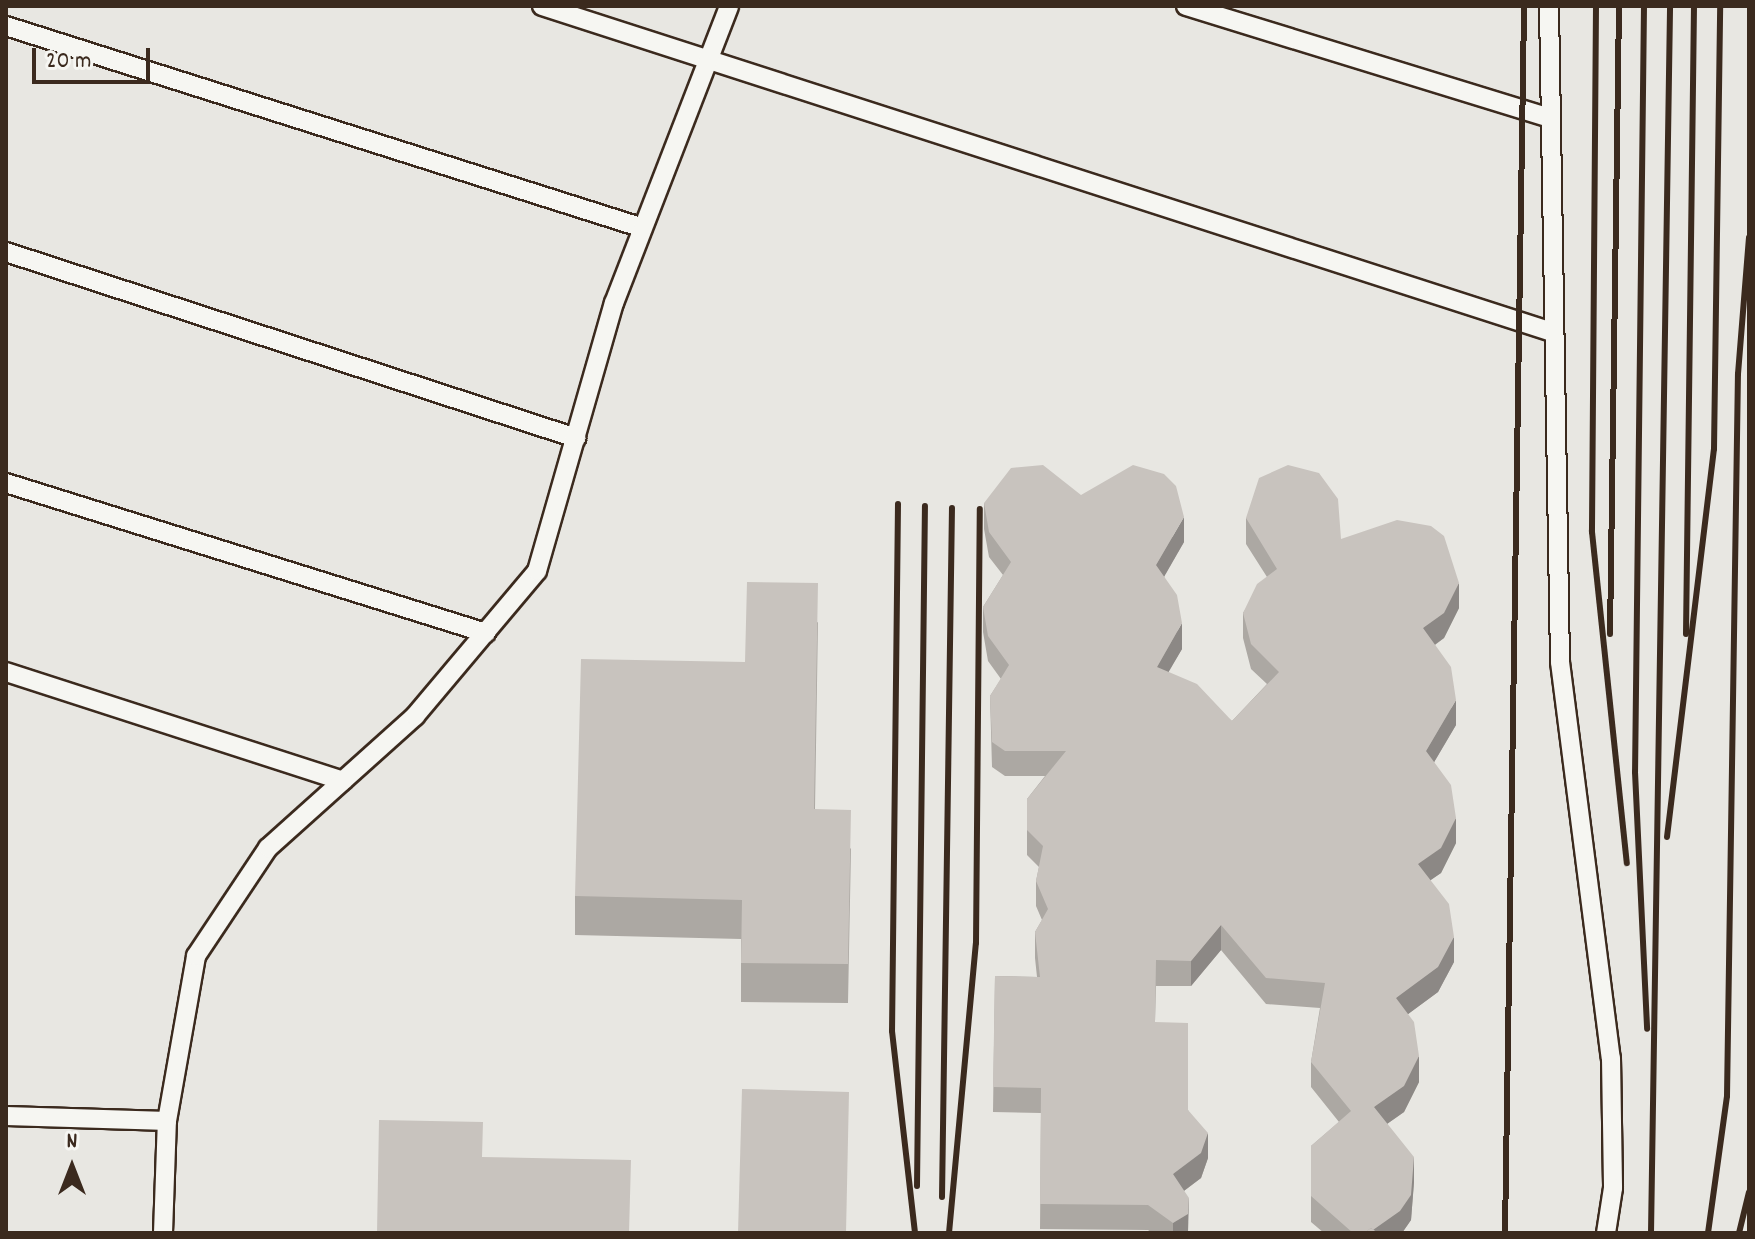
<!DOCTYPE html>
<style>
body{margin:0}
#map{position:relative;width:1755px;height:1239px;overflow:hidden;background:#f6f6f2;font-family:Dekko,sans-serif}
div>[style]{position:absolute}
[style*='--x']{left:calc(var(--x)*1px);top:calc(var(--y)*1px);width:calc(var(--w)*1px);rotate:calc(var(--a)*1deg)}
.built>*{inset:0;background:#e8e7e2}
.roads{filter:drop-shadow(2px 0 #3b2a1e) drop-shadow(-2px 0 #3b2a1e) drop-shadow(0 2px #3b2a1e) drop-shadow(0 -2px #3b2a1e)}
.lane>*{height:18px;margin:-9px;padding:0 9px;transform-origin:9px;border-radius:9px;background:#f6f6f2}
.rail>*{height:6px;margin:-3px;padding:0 3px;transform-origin:3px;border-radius:3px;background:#3b2a1e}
.wall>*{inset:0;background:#aca8a3}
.shaded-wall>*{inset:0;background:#8c8885}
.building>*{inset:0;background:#c8c3be}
span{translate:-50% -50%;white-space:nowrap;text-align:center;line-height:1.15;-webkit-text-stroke:6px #f6f6f2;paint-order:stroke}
.frame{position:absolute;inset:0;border:8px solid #3b2a1e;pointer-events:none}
.north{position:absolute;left:32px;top:1127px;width:80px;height:80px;-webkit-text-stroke:6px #f6f6f2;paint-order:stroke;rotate:0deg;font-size:22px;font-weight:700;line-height:32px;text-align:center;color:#3b2a1e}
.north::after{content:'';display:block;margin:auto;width:28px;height:36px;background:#3b2a1e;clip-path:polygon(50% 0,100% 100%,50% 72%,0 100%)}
.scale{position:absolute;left:32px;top:48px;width:118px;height:36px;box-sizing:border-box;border:4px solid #3b2a1e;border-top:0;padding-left:10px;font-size:24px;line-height:28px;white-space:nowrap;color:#3b2a1e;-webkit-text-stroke:6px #f6f6f2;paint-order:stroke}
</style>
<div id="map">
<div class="built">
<i style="clip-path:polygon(6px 6px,1749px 6px,1749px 1233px,6px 1233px)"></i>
</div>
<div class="roads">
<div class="lane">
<i style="--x:542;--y:6;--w:1058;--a:17.89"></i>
<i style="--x:1186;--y:6;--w:378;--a:17.1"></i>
<i style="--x:1549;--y:6;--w:656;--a:89.04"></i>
<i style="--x:1560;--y:662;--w:399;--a:82.7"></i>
<i style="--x:1611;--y:1058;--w:130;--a:89.1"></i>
<i style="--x:1613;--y:1188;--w:46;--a:98.8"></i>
<i style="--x:6;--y:26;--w:668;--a:17.59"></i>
<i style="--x:6;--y:252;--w:600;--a:18.07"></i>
<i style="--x:6;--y:483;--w:503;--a:17.35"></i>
<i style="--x:6;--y:672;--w:354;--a:17.9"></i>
<i style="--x:6;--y:1116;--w:161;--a:1.8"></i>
<i style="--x:163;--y:1233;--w:112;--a:-88"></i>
<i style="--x:167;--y:1121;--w:168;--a:-80"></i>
<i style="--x:196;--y:956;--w:130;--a:-56.3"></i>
<i style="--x:268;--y:848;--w:198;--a:-41.9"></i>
<i style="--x:415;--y:716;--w:189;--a:-49.9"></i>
<i style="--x:537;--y:571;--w:279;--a:-74"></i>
<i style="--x:614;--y:303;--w:318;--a:-68.8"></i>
</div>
</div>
<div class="rail">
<i style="--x:1596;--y:6;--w:526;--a:90.44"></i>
<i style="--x:1592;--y:532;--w:333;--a:84"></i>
<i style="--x:1644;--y:6;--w:766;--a:90.67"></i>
<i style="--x:1635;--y:772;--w:257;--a:87.3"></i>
<i style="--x:898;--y:504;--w:527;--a:90.65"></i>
<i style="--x:892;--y:1031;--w:203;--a:83.5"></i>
<i style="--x:1610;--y:634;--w:628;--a:-89.18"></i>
<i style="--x:1686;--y:634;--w:628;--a:-89.27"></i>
<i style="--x:1667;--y:837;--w:391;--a:-83.1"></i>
<i style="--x:1714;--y:449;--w:443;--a:-89.2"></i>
<i style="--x:917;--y:1186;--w:680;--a:-89.33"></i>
<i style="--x:942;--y:1197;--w:689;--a:-89.17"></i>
<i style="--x:949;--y:1233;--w:291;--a:-84.7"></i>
<i style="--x:976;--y:943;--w:434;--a:-89.5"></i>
<i style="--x:1505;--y:1233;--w:1227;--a:-89.11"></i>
<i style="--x:1651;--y:1233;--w:1227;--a:-89.11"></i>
<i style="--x:1708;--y:1233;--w:138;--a:-82.1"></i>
<i style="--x:1727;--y:1096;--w:722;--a:-89.13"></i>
<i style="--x:1738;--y:374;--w:137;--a:-85.4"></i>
<i style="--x:1739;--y:1233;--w:42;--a:-76.3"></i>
</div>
<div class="wall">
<i style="clip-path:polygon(1081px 495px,1184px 542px,1164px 576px,1182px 649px,1168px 672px,1232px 721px,1267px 684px,1251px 669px,1243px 638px,1243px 613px,1267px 577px,1246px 544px,1246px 518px,1341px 539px,1459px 608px,1444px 638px,1435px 645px,1456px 725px,1434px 762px,1456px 843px,1441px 873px,1430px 880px,1454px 962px,1438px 992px,1408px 1014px,1419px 1082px,1404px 1112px,1387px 1124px,1414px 1182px,1411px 1220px,1402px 1233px,1324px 1233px,1311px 1222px,1311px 1146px,1339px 1122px,1311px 1087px,1311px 1062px,1320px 1008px,1266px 1004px,1221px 950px,1191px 986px,1156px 986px,1155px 1022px,1188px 1110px,1208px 1158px,1201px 1178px,1184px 1191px,1188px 1233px,1152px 1233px,1148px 1230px,1040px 1229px,1041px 1113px,993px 1112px,995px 976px,1037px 977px,1035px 958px,1035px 932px,1042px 920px,1036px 906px,1036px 881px,1039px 867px,1027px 855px,1027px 799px,1045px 776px,1005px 776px,992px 767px,990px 696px,1001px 679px,988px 661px,983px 632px,983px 607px,1003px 575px,989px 557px,984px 529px,984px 503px)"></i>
<i style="clip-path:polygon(818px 622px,815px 809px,851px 849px,848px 1003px,741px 1002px,741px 939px,575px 935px,575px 896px,745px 662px)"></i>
</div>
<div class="shaded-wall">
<i style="clip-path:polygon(1184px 517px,1184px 542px,1156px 591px,1156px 565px)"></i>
<i style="clip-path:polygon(1459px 583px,1459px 608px,1444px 638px,1423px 653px,1423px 628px)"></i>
<i style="clip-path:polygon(1182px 623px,1182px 649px,1157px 692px,1157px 667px)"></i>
<i style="clip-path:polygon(1456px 700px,1456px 725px,1426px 776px,1426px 751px)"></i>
<i style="clip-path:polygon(1456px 818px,1456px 843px,1441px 873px,1418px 889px,1418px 864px)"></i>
<i style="clip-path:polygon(1221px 925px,1221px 950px,1191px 986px,1191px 961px)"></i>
<i style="clip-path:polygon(1454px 937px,1454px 962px,1438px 992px,1396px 1023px,1396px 998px)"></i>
<i style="clip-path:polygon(1419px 1056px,1419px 1082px,1404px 1112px,1374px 1133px,1374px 1107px)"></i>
<i style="clip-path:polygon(1208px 1133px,1208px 1158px,1201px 1178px,1173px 1199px,1173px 1174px)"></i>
<i style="clip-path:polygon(1414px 1157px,1414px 1182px,1411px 1220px,1402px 1233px,1368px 1233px)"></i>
<i style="clip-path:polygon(1189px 1198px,1188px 1233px,1173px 1233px,1173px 1223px)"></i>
</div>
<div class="building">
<i style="clip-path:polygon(1043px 465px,1081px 495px,1133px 465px,1164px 474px,1176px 486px,1184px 517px,1156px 565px,1177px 595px,1182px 623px,1157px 667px,1197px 684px,1232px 721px,1279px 672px,1251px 644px,1243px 613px,1257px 584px,1277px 569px,1246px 518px,1259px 478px,1288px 465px,1319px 473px,1338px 499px,1341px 539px,1397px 520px,1431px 526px,1444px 536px,1459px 583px,1444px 613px,1423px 628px,1451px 667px,1456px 700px,1426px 751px,1451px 785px,1456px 818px,1441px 848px,1418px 864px,1449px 904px,1454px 937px,1438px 967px,1396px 998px,1414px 1022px,1419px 1056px,1404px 1086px,1374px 1107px,1414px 1157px,1411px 1195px,1400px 1211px,1373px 1230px,1371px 1228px,1364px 1233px,1353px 1233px,1311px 1196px,1311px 1146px,1351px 1111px,1311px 1062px,1325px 983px,1266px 978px,1221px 925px,1191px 961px,1156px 960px,1155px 1022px,1188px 1023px,1188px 1110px,1208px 1133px,1201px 1153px,1173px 1174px,1189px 1198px,1188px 1214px,1173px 1223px,1148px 1205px,1040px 1204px,1041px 1088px,993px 1087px,995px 976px,1040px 977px,1035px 932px,1048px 909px,1036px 881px,1043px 846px,1027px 830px,1027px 799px,1066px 751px,1005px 751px,992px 742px,990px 696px,1009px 665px,988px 636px,983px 607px,1011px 562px,989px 532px,984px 503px,1011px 468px)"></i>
<i style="clip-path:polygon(747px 582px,818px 583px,814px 809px,851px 810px,848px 964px,741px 963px,742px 900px,575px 896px,581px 659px,745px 662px)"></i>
<i style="clip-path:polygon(742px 1089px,849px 1092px,846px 1233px,738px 1233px)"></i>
<i style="clip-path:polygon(379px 1120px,483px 1122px,482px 1157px,631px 1160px,629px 1233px,377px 1233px)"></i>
<i style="clip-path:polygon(1371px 1228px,1378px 1233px,1364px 1233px)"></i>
</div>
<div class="frame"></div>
<div class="north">N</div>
<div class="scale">20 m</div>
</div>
